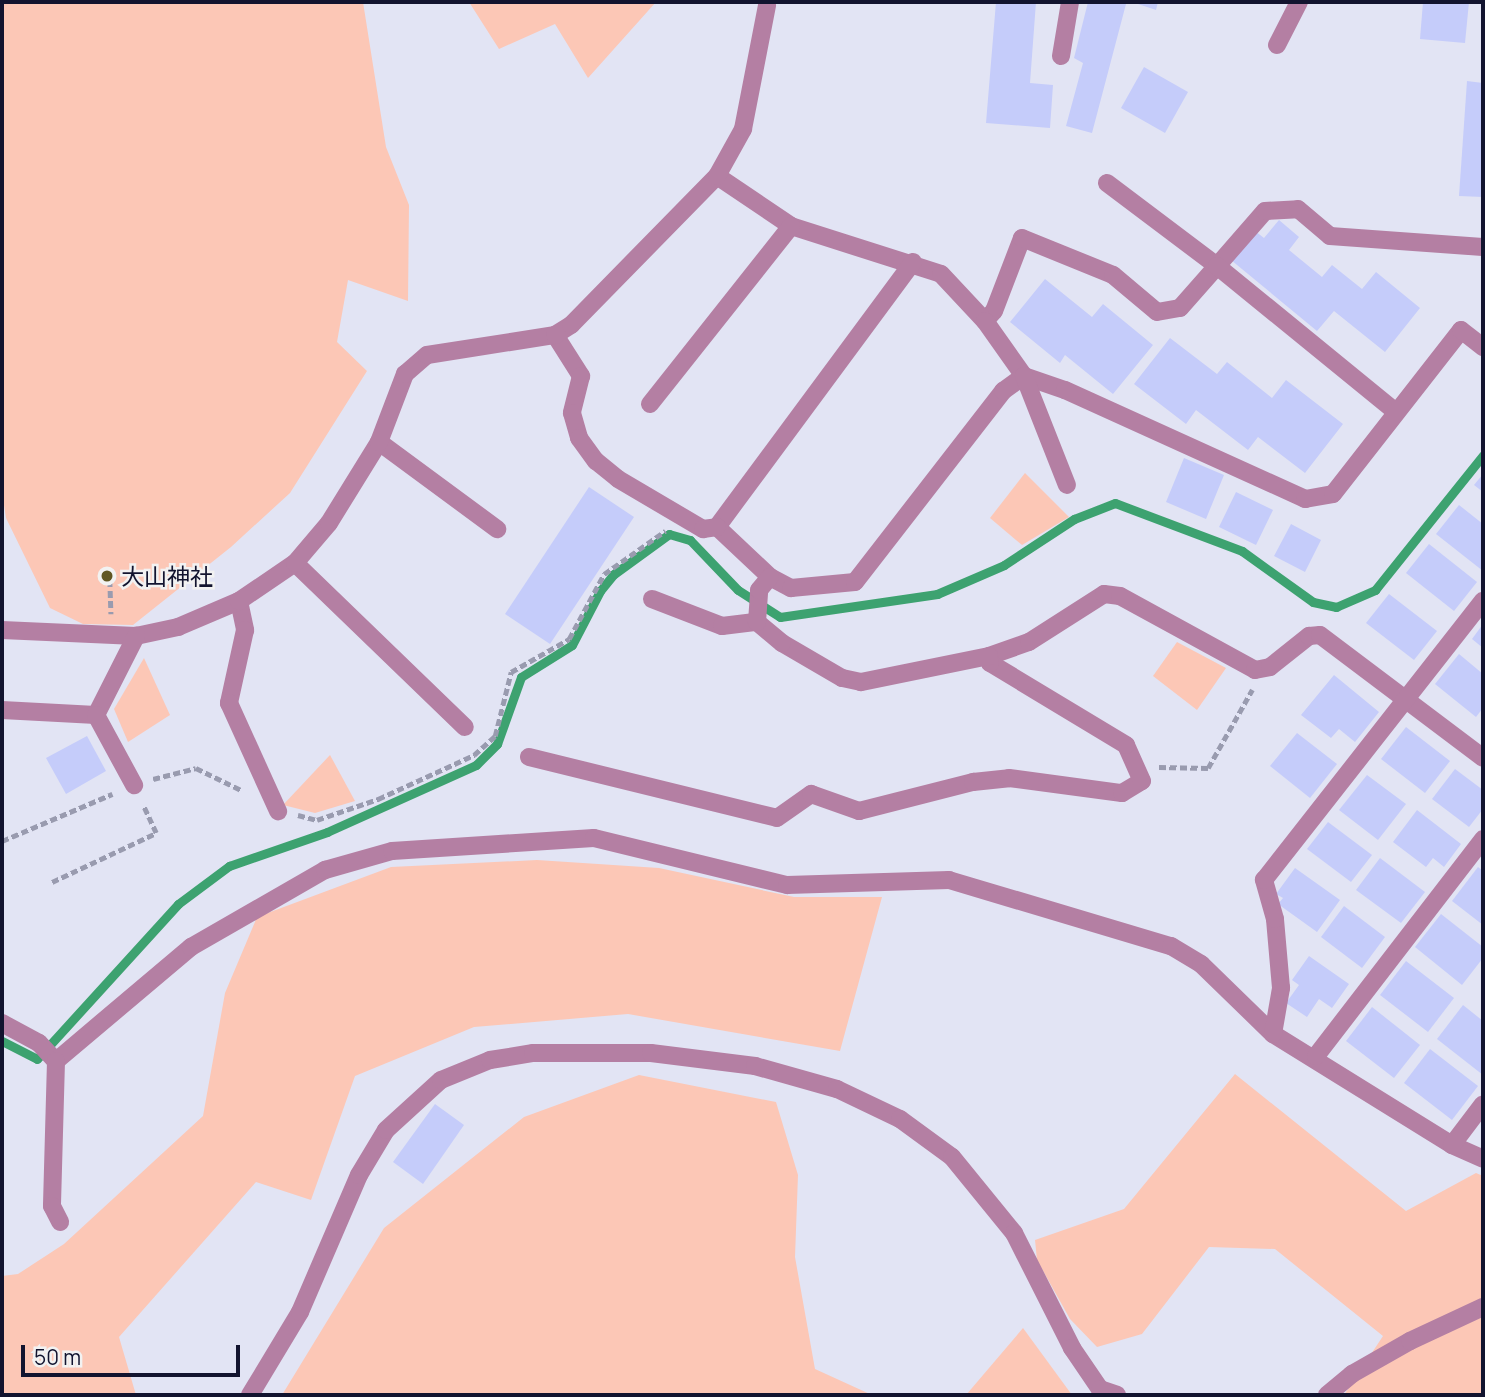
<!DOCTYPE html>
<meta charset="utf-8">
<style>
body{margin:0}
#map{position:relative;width:1485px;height:1397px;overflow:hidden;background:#e2e4f4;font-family:Manrope,"Noto Sans JP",sans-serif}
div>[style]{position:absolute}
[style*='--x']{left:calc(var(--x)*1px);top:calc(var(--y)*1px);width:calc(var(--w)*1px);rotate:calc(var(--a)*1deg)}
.green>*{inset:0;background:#fcc7b6}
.stream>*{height:9px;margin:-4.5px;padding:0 4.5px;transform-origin:4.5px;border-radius:4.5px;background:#3da270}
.building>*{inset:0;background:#c5ccfa}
.path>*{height:4.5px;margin-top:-2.25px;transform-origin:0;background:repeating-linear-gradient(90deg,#999baf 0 7px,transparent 0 10.5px)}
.service>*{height:18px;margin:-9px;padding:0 9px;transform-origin:9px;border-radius:9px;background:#b47fa3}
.minor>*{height:18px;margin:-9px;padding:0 9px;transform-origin:9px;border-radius:9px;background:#b47fa3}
.dots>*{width:19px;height:19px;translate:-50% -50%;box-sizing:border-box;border:4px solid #f2f2f2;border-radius:50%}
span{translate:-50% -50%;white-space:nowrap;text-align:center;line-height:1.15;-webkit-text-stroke:5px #f2f2f2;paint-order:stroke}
.poi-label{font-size:23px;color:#12142f}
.left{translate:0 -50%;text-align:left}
.frame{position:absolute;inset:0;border:4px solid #12142f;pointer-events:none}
.scale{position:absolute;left:21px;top:1345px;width:219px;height:32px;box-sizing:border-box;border:4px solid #12142f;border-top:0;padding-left:9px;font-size:21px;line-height:24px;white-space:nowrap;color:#12142f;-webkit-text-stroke:5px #f2f2f2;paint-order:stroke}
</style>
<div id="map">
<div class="green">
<i style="clip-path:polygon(2px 2px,363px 2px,386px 147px,409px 205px,408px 301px,348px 280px,337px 342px,367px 371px,290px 493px,231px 547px,133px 625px,83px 624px,50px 608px,6px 518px,2px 492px)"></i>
<i style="clip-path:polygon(469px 2px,656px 2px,588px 78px,555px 24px,499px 49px)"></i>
<i style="clip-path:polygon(1025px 473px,1069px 517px,1022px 545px,990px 518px)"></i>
<i style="clip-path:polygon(1177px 642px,1226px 668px,1197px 710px,1153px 676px)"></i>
<i style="clip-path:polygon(144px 658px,170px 715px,128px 742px,114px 709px)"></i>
<i style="clip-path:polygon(330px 755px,355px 801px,315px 813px,283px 805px)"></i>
<i style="clip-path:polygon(537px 860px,659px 868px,794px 897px,882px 897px,840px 1051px,628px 1014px,474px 1027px,355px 1076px,311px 1200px,256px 1182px,119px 1337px,136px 1395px,2px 1395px,2px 1276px,18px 1274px,64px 1244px,203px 1116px,225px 993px,257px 917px,391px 867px)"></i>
<i style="clip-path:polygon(1235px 1074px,1406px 1211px,1476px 1173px,1483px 1176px,1483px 1395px,1344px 1395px,1383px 1336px,1275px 1249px,1209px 1247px,1142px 1334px,1097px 1347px,1070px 1319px,1037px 1260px,1035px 1240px,1124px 1209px)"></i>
<i style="clip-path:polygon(639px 1075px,776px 1102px,798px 1175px,795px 1257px,815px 1369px,872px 1395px,282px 1395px,384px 1228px,524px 1117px)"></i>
<i style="clip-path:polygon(1023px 1328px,1072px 1395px,966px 1395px)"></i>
</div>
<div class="stream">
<i style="--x:2;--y:1041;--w:39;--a:27"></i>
<i style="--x:37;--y:1059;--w:210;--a:-47.7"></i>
<i style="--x:178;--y:904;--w:64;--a:-36.7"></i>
<i style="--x:229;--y:866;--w:104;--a:-19.1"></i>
<i style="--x:327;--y:832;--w:163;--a:-24.2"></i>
<i style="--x:476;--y:765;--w:30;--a:-45"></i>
<i style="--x:497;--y:744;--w:71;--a:-70.3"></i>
<i style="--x:521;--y:677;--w:60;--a:-32.1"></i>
<i style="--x:572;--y:645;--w:61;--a:-62.6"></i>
<i style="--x:600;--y:591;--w:22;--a:-51"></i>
<i style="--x:614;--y:574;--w:68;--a:-36"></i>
<i style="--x:669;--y:534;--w:22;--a:16"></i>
<i style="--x:690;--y:540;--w:69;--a:46.2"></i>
<i style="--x:738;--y:590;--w:50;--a:32.7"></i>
<i style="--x:780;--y:617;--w:159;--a:-8.3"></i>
<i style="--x:937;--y:594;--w:73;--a:-23.4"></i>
<i style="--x:1004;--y:565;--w:84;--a:-33.3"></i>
<i style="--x:1074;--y:519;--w:44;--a:-21.3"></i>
<i style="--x:1115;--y:503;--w:136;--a:20.7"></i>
<i style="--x:1242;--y:551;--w:87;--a:35.7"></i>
<i style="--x:1313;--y:602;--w:24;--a:12"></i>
<i style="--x:1336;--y:607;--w:43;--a:-23.6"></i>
<i style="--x:1375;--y:590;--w:173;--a:-51.3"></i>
</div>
<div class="building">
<i style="clip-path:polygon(996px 2px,1036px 2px,1030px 83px,1053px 85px,1050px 128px,986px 123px)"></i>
<i style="clip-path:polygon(1088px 2px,1126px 4px,1092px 133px,1066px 126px,1083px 63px,1074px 58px)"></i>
<i style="clip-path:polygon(1132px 2px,1158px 2px,1156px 10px)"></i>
<i style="clip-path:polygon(1423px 2px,1469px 2px,1465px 43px,1420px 39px)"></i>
<i style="clip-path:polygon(1144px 67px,1188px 92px,1165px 133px,1121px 108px)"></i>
<i style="clip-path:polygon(1467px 81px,1483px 83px,1483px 197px,1459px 196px)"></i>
<i style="clip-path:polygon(1279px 220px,1299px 237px,1289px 250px,1322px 277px,1332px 265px,1362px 289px,1376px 272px,1420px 308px,1385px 352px,1334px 311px,1317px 331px,1231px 260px,1255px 231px,1264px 238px)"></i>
<i style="clip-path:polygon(1045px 279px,1092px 317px,1103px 304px,1153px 345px,1113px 394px,1065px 355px,1060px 363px,1010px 322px)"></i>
<i style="clip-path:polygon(1170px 338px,1217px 374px,1227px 362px,1272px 398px,1286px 380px,1343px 424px,1305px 473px,1258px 437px,1248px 450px,1196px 410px,1186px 424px,1134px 384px)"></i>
<i style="clip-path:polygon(1184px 458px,1224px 475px,1206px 519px,1166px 502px)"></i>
<i style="clip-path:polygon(1483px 474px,1483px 492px,1474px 485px)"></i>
<i style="clip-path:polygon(589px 487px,634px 517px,550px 644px,505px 614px)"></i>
<i style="clip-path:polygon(1236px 492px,1273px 510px,1256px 545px,1219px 527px)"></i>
<i style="clip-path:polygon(1459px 505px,1483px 524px,1483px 571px,1436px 534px)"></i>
<i style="clip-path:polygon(1291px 524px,1321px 540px,1305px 572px,1274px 556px)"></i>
<i style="clip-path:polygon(1429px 544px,1477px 582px,1454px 611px,1406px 573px)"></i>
<i style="clip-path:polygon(1389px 594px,1437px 631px,1414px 660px,1366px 623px)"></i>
<i style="clip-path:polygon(1483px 624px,1483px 648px,1472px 639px)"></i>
<i style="clip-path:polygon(1459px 654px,1483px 674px,1483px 708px,1476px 717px,1435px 684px)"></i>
<i style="clip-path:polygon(1334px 675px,1379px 712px,1355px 742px,1339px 729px,1331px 738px,1301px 715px)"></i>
<i style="clip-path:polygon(1406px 727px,1450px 761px,1425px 793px,1381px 759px)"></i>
<i style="clip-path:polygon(1297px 733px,1337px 764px,1310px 798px,1270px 766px)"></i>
<i style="clip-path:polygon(87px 736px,106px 771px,66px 794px,46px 758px)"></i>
<i style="clip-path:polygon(1455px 769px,1483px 790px,1483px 809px,1469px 827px,1432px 799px)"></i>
<i style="clip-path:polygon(1367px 775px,1406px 804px,1378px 840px,1339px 810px)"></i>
<i style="clip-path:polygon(1417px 810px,1461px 844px,1444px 867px,1433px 858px,1426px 867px,1393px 842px)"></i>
<i style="clip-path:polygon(1328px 822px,1372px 855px,1351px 882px,1307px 849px)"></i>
<i style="clip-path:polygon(1380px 858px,1425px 892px,1401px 923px,1356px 890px)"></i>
<i style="clip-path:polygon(1478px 867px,1483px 871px,1483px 925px,1452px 901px)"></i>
<i style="clip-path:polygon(1295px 868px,1340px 900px,1317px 932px,1278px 904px,1283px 898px,1276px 894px)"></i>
<i style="clip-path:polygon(1344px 906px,1385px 937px,1362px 968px,1321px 937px)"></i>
<i style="clip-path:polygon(1441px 914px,1483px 947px,1483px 958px,1462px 985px,1415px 947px)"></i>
<i style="clip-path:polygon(1309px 956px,1349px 984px,1332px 1008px,1319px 999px,1307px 1017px,1286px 1003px,1299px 985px,1292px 980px)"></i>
<i style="clip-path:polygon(1406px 961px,1454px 998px,1428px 1032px,1380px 995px)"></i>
<i style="clip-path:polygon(1463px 1005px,1483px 1021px,1483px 1075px,1437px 1039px)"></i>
<i style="clip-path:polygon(1372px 1007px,1420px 1045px,1394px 1078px,1346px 1041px)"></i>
<i style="clip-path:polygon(1430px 1049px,1478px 1086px,1452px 1120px,1404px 1083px)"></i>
<i style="clip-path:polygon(435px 1104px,464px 1125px,423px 1184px,393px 1162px)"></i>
</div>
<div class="path">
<i style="--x:110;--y:580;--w:34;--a:88"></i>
<i style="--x:1159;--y:767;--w:49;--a:1.2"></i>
<i style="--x:1208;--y:768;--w:90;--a:-60.6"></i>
<i style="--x:153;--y:779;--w:44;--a:-14.3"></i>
<i style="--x:196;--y:768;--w:52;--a:26.1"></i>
<i style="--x:298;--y:815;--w:20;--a:15"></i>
<i style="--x:317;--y:820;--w:65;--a:-19"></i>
<i style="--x:378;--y:799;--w:106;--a:-24.6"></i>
<i style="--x:474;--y:755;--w:28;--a:-42"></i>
<i style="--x:495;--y:736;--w:66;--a:-76"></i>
<i style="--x:511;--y:672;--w:67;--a:-29.6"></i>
<i style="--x:569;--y:639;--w:74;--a:-61.7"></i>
<i style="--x:604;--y:574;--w:75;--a:-35.2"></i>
<i style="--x:2;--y:841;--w:120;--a:-23.1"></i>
<i style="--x:52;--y:882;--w:115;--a:-25.2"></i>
<i style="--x:156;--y:833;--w:31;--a:-115"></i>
</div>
<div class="service">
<i style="--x:1277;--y:45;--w:48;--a:-62.9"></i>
<i style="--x:1061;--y:56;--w:55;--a:-80.5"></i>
<i style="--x:1107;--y:183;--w:138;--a:37"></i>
<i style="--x:1217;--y:266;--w:73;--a:-48.9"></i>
<i style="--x:1265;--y:211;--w:33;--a:-3"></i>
<i style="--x:1298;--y:209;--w:42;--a:40.2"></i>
<i style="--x:1330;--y:236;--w:153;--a:4.1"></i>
<i style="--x:985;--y:321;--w:13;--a:-48"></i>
<i style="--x:994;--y:311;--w:78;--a:-69"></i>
<i style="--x:1022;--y:238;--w:98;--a:22.1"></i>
<i style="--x:1113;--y:275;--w:57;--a:40.1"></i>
<i style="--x:1157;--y:312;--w:23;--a:-10"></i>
<i style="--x:1180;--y:308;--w:56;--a:-48.6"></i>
<i style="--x:1217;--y:266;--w:230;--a:39.2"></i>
</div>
<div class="minor">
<i style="--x:717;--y:176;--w:89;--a:34"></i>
<i style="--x:791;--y:226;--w:157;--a:17.7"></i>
<i style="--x:941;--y:274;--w:64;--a:46.9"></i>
<i style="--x:985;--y:321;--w:67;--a:54.7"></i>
<i style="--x:1024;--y:376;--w:43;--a:18.9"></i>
<i style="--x:1065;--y:390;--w:264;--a:24.4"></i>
<i style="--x:1305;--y:499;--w:28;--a:-10"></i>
<i style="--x:1333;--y:494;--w:208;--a:-52"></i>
<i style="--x:1461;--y:330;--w:28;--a:38"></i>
<i style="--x:913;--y:262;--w:330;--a:126.5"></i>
<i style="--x:717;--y:527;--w:73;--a:43.3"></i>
<i style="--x:770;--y:577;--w:24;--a:28"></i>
<i style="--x:791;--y:588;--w:64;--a:-5.4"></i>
<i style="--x:855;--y:582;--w:242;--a:-52.2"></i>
<i style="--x:1003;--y:391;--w:26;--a:-36"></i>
<i style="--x:1024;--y:376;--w:117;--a:68.5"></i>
<i style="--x:555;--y:335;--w:49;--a:57.6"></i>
<i style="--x:581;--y:376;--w:38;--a:104"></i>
<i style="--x:572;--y:413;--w:26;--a:74"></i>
<i style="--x:579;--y:438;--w:29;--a:54"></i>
<i style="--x:596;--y:461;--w:28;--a:39"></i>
<i style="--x:618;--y:479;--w:99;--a:30.5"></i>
<i style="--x:703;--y:529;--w:14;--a:-8"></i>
<i style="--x:650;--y:404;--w:227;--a:-51.6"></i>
<i style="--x:379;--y:442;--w:147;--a:36.4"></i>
<i style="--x:295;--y:563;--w:236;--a:44"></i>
<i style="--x:652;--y:599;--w:75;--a:21.1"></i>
<i style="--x:722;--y:626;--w:35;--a:-7"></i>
<i style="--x:239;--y:601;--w:30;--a:78"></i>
<i style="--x:245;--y:630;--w:75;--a:102.4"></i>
<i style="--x:229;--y:703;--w:119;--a:65.6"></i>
<i style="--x:2;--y:630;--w:134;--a:2.6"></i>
<i style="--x:136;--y:636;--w:43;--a:-12.1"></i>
<i style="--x:178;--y:627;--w:66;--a:-23.1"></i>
<i style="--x:239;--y:601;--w:68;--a:-34.2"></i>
<i style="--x:295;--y:563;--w:52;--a:-49.6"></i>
<i style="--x:329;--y:523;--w:95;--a:-58.3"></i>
<i style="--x:379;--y:442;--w:73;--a:-69.1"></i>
<i style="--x:405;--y:374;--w:29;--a:-41"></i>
<i style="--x:427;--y:355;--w:130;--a:-8.9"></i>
<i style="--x:555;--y:335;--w:19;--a:-32"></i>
<i style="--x:571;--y:325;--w:209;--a:-45.6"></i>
<i style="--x:717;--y:176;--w:54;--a:-61"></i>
<i style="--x:743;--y:129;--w:126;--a:-79"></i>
<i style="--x:989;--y:656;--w:42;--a:-19.3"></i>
<i style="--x:1029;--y:642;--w:89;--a:-32.6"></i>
<i style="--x:1104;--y:594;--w:16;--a:7"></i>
<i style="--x:1120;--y:596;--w:154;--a:28.7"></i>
<i style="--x:1255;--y:670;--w:15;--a:-11"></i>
<i style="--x:1270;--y:667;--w:50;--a:-38.5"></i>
<i style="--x:1309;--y:636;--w:11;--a:-5"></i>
<i style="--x:1320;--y:635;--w:204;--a:37"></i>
<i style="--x:2;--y:710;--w:94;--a:3"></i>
<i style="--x:96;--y:715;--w:89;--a:-63.1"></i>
<i style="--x:96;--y:715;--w:80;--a:61.5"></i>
<i style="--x:529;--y:757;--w:255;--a:13.8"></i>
<i style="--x:777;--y:818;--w:42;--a:-35.2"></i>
<i style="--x:811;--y:794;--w:51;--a:19.5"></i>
<i style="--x:859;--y:811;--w:118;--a:-14.3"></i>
<i style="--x:973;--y:782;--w:36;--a:-6"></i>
<i style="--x:1009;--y:778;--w:114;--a:7.6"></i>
<i style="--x:1122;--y:793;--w:23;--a:-31"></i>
<i style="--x:1142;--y:781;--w:39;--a:-114"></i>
<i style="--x:1126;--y:745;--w:159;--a:-148.9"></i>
<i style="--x:990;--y:663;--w:7;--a:-98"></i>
<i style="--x:989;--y:656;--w:131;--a:168.5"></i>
<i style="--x:861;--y:682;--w:19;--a:-168"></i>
<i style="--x:842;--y:678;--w:69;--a:-149.7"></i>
<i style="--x:782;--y:643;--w:33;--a:-140"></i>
<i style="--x:757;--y:622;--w:32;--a:-86"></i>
<i style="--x:759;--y:590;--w:17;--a:-50"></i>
<i style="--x:2;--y:1023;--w:42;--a:28.4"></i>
<i style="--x:39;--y:1043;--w:25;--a:47"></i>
<i style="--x:56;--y:1061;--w:177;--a:-40.2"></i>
<i style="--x:191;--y:947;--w:155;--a:-29.9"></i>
<i style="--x:325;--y:870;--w:70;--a:-15.8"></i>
<i style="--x:392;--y:851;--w:202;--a:-3.7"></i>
<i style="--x:594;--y:838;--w:199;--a:13.7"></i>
<i style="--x:787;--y:885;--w:162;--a:-1.8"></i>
<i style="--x:949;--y:880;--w:232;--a:16.6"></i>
<i style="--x:1171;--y:946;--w:35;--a:31"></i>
<i style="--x:1201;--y:964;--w:100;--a:44.2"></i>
<i style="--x:1273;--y:1034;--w:211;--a:31.8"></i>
<i style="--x:1452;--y:1145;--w:34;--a:24"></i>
<i style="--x:1273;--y:1034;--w:47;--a:-80.1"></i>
<i style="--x:1281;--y:988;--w:69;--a:-95"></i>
<i style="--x:1275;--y:919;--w:41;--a:-105.8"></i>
<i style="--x:1264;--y:880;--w:355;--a:-51.9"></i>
<i style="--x:1316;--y:1056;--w:274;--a:-52.4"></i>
<i style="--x:56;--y:1061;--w:145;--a:91.6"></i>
<i style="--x:52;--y:1206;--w:18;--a:63"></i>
<i style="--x:1452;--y:1145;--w:51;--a:-52.9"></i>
<i style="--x:250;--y:1395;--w:97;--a:-58.9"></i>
<i style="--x:300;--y:1312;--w:149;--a:-66.7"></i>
<i style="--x:359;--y:1175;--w:52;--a:-59"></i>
<i style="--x:386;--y:1130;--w:74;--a:-42.3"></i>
<i style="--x:441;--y:1080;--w:53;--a:-22.2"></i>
<i style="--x:490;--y:1060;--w:44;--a:-9.2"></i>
<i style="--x:533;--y:1053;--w:118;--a:0"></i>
<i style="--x:651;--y:1053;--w:105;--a:7.1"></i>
<i style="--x:755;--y:1066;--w:85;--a:15.7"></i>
<i style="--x:837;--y:1089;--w:70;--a:25.5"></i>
<i style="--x:900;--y:1119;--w:64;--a:36.2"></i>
<i style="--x:952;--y:1157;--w:98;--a:50.8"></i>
<i style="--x:1014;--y:1233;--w:129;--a:63.2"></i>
<i style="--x:1072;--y:1348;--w:50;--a:55.7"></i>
<i style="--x:1100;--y:1389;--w:18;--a:19"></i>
<i style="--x:1327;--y:1395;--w:33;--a:-40"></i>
<i style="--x:1352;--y:1374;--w:67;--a:-29.6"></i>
<i style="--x:1410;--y:1341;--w:81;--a:-25"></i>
</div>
<div class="dots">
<i style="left:107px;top:576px;background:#605622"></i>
</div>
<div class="poi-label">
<span class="left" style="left:121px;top:576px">大山神社</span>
</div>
<div class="frame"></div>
<div class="scale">50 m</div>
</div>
